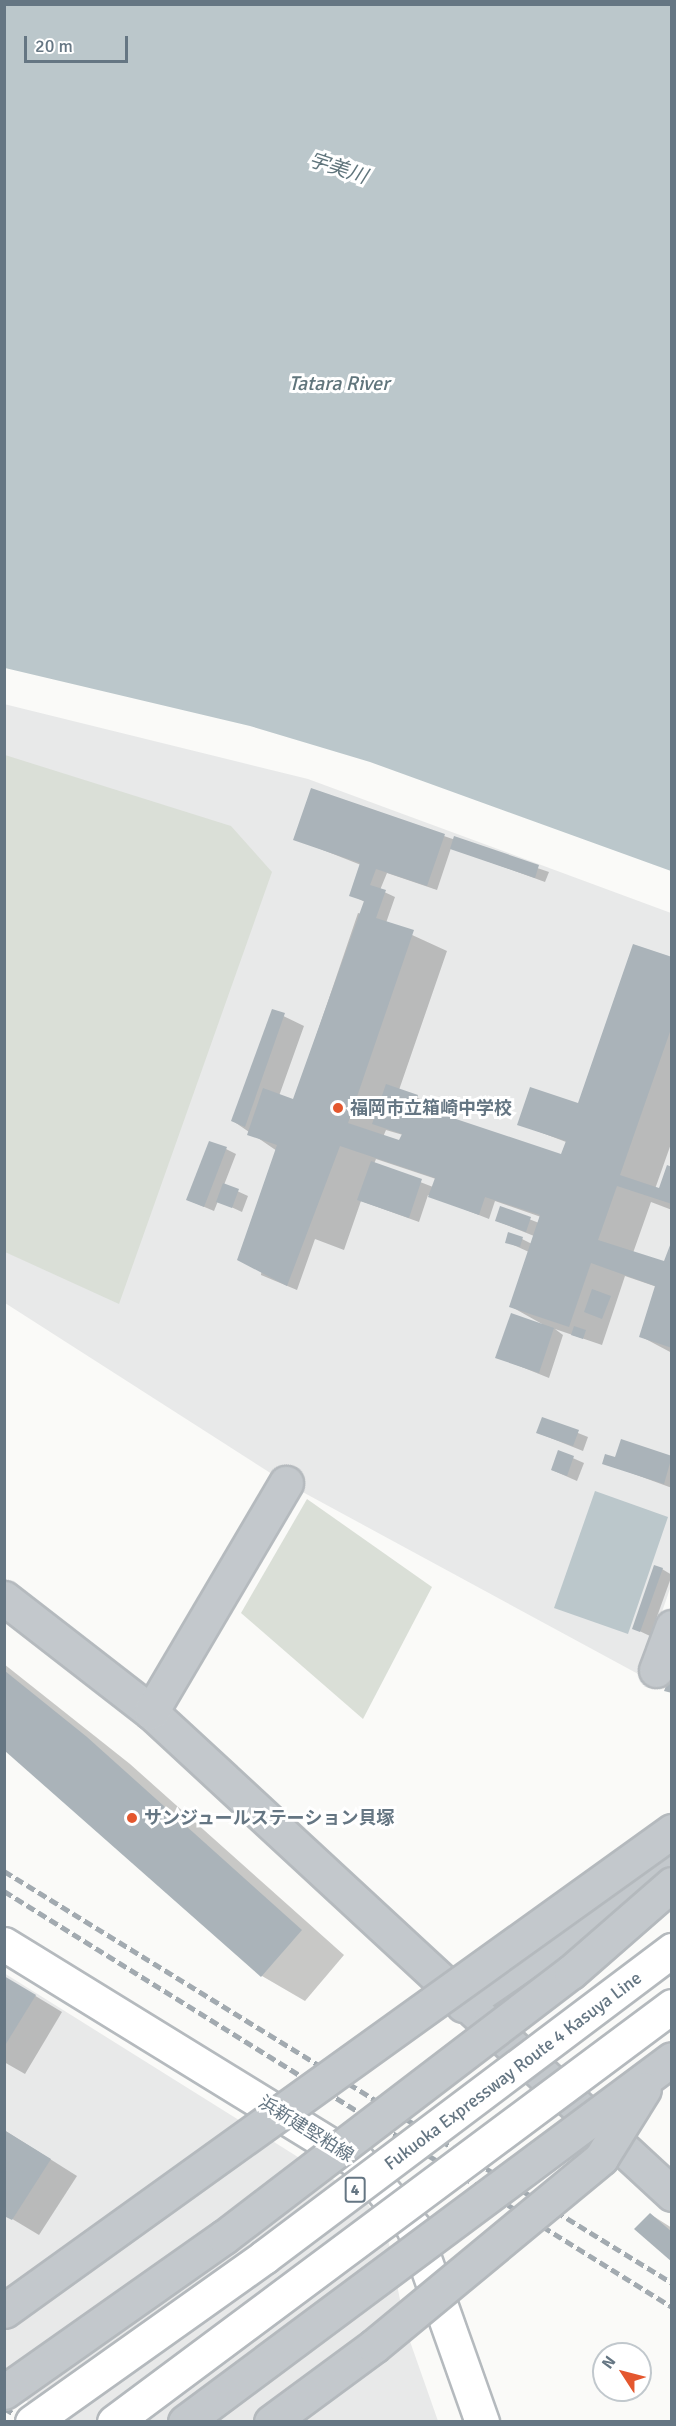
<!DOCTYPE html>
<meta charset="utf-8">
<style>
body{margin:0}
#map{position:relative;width:676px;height:2426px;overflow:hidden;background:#fafaf8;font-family:Signika,"Noto Sans JP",sans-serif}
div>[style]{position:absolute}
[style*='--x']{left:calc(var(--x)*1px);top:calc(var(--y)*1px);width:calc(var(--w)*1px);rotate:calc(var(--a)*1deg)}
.built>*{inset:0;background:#e8e9e9}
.green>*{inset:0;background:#dadfd7}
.water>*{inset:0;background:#bbc7cb}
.shadow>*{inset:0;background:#0003}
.building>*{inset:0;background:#aab3b9}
.roads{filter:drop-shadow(2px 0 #b5babe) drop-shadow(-2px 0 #b5babe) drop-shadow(0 2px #b5babe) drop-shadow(0 -2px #b5babe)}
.minor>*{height:33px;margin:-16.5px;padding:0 16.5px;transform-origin:16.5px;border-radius:16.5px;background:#c3c8cc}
.major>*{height:33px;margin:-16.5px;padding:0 16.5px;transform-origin:16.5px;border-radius:16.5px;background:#fff}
.rail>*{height:4.5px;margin-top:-2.25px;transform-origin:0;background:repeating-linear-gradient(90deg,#a2aab0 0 9px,transparent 0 13.5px)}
.bridges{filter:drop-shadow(2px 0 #b4b9bd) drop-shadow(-2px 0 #b4b9bd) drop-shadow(0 2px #b4b9bd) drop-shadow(0 -2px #b4b9bd)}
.minor-bridge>*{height:33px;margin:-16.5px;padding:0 16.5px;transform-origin:16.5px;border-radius:16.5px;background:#c3c8cc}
.highway-bridge>*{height:33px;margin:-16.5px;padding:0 16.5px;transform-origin:16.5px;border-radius:16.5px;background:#fff}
.dots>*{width:16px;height:16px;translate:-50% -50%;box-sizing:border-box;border:3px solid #fff;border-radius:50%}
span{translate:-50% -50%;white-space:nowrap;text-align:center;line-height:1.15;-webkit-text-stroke:6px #fff;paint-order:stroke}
.shield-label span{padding:2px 4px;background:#fff;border:2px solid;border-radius:4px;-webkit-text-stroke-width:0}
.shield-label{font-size:16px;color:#657683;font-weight:700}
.poi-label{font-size:18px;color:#657683;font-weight:700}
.left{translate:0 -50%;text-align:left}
.street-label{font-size:18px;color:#657683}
.water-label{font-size:20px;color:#60757c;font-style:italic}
.frame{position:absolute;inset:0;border:6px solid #657683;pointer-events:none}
.north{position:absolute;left:592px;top:2342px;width:60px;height:60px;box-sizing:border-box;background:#fff;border:2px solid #c1c8cd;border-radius:50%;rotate:306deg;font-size:16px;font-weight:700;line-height:24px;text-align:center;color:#657683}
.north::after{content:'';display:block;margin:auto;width:21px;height:27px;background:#e4572e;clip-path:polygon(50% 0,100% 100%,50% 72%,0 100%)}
.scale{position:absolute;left:24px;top:36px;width:104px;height:27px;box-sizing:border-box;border:3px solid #657683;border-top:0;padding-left:8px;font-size:18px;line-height:21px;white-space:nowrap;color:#657683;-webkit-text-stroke:4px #fff;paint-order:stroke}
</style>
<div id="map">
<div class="built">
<i style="clip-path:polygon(4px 704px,308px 779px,671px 913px,672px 1583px,640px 1675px,286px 1483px,5px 1303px)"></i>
<i style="clip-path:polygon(4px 1973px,365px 2199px,388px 2239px,406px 2330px,438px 2421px,59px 2421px,5px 2388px)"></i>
</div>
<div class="green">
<i style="clip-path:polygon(5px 755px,231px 826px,272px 872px,119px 1304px,5px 1252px)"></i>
<i style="clip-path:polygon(307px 1499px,432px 1587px,363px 1719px,241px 1613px)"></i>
</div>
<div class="water">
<i style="clip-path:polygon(4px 5px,671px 5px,671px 871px,370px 762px,250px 726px,5px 668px)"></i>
<i style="clip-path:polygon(595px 1491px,668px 1517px,628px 1634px,554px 1608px)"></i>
</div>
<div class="shadow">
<i style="clip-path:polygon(evenodd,444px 836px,549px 872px,545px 882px,451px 848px,437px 890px,387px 873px,380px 890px,395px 897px,386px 923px,447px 951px,399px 1090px,427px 1102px,424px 1110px,562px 1156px,566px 1142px,519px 1124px,579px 1105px,672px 958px,672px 1141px,655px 1189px,670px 1194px,672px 1169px,672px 1210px,651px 1202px,633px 1253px,665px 1263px,672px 1243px,672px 1353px,640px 1336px,657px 1287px,625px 1276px,602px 1345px,555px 1329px,563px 1335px,549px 1378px,497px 1357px,542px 1324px,510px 1306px,529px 1252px,507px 1242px,522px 1239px,532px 1244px,534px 1236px,497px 1221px,501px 1208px,539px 1223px,541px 1217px,495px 1201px,489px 1219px,428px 1195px,419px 1222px,361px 1201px,344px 1250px,315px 1239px,297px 1290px,261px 1275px,277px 1151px,233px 1121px,273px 1011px,304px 1026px,279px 1096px,294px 1101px,358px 913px,367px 916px,365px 902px,351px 895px,361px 865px,295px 839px,444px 836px,386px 1130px,403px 1135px,400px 1142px,383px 1137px,386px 1130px,444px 836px,376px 1159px,436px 1179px,433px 1187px,374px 1164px,376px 1159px)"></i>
<i style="clip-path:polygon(226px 1149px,236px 1154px,224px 1185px,248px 1196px,242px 1212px,218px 1201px,214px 1211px,188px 1200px)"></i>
<i style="clip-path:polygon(543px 1419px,588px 1437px,583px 1451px,538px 1433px)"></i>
<i style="clip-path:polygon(559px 1452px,584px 1463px,577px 1481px,552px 1470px)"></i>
<i style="clip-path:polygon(672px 1457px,672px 1488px,604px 1463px)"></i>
<i style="clip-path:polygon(662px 1569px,672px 1575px,650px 1636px,633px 1628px)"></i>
<i style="clip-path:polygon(4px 1664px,130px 1764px,344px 1955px,305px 2001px,262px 1976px,4px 1749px)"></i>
<i style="clip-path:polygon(4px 1977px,62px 2012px,25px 2074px,4px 2062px)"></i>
<i style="clip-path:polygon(4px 2130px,77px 2176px,39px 2235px,4px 2214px)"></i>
<i style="clip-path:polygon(650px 2214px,672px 2228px,672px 2260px)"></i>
</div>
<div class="building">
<i style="clip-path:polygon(311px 788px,445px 834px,427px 886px,376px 869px,370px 885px,386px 890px,376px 918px,414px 930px,348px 1123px,399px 1140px,402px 1134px,372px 1124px,386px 1084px,418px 1095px,414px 1105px,561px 1154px,566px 1141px,517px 1125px,530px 1087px,578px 1103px,633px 944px,672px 957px,672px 1026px,620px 1175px,659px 1188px,667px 1165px,672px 1167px,672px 1204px,617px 1186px,598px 1240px,664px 1261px,672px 1240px,672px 1348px,639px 1337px,655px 1286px,591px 1263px,569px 1327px,509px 1307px,540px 1215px,485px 1197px,479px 1215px,428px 1197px,435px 1178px,340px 1146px,287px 1286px,237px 1260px,277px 1145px,247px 1135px,263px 1088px,293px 1099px,364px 901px,349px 896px,360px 863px,293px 840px)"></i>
<i style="clip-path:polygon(454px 836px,539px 865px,535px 878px,450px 849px)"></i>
<i style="clip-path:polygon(272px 1009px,285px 1013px,245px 1127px,231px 1121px)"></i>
<i style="clip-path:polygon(209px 1141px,227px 1147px,204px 1207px,186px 1200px)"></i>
<i style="clip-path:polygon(371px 1161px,422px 1179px,409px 1218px,357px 1200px)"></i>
<i style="clip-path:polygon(223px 1183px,239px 1189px,232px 1208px,216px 1202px)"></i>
<i style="clip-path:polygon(500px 1206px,531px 1217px,526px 1232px,495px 1221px)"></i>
<i style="clip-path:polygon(508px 1232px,523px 1237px,520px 1247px,505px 1243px)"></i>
<i style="clip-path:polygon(592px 1289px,611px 1296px,602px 1319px,584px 1312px)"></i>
<i style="clip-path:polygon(511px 1313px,554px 1328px,539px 1373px,495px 1358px)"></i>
<i style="clip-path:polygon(574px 1326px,586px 1330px,583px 1339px,571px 1335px)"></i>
<i style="clip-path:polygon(542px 1417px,579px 1430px,573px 1446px,536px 1433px)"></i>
<i style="clip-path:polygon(621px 1439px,672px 1456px,664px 1484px,602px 1464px,605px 1454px,615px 1457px)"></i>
<i style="clip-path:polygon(558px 1450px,574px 1456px,567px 1476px,551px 1470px)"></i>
<i style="clip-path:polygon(654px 1565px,663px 1568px,640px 1632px,632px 1629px)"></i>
<i style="clip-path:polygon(5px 1671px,87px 1737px,302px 1930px,261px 1977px,5px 1751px)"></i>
<i style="clip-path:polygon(671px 1672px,672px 1672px,672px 1693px,664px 1691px)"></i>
<i style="clip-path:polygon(4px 1976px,36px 1995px,4px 2047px)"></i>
<i style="clip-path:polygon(4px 2130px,51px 2159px,12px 2220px,4px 2216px)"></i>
<i style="clip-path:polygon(650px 2213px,672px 2232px,672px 2262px,634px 2229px)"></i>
</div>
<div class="roads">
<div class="minor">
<i style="--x:4;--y:1598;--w:186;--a:37.8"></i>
<i style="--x:151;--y:1712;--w:710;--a:42.77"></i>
<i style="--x:656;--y:1670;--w:46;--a:-69.6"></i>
<i style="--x:151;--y:1712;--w:266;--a:-59.5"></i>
<i style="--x:463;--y:2005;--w:254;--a:-34.6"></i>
</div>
<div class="major">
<i style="--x:4;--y:1944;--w:417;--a:31.6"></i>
<i style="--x:359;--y:2162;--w:85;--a:50.3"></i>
<i style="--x:413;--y:2227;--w:207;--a:70.5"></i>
</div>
</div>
<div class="rail">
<i style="--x:4;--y:1871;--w:785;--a:31.66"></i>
<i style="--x:4;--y:1891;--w:787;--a:31.91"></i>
<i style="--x:4;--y:2408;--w:28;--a:30"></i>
</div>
<div class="bridges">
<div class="minor-bridge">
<i style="--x:4;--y:2311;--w:823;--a:-35.7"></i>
<i style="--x:4;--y:2392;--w:269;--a:-35.2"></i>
<i style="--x:224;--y:2237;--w:437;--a:-37.4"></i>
<i style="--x:571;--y:1972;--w:134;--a:-41.1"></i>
<i style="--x:185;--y:2422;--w:607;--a:-36.7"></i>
<i style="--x:271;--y:2422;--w:128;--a:-36.4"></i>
<i style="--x:374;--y:2346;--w:295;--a:-39.6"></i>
<i style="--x:601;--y:2158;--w:81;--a:-58.1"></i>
</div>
<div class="highway-bridge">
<i style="--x:32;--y:2422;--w:285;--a:-35.4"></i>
<i style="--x:264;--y:2257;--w:511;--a:-36.96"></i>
<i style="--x:114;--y:2422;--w:696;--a:-36.71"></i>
</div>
</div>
<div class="dots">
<i style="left:338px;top:1108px;background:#e4572e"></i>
<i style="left:132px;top:1818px;background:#e4572e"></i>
</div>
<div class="shield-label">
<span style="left:355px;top:2190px">4</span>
</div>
<div class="poi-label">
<span class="left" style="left:350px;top:1108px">福岡市立箱崎中学校</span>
<span class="left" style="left:144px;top:1818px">サンジュールステーション貝塚</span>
</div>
<div class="street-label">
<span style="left:513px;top:2071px;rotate:-37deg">Fukuoka Expressway Route 4 Kasuya Line</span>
<span style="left:306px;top:2129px;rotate:32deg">浜新建堅粕線</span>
</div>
<div class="water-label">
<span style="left:338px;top:168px;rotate:18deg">宇美川</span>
<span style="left:339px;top:383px">Tatara River</span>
</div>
<div class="frame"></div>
<div class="north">N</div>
<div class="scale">20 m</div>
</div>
